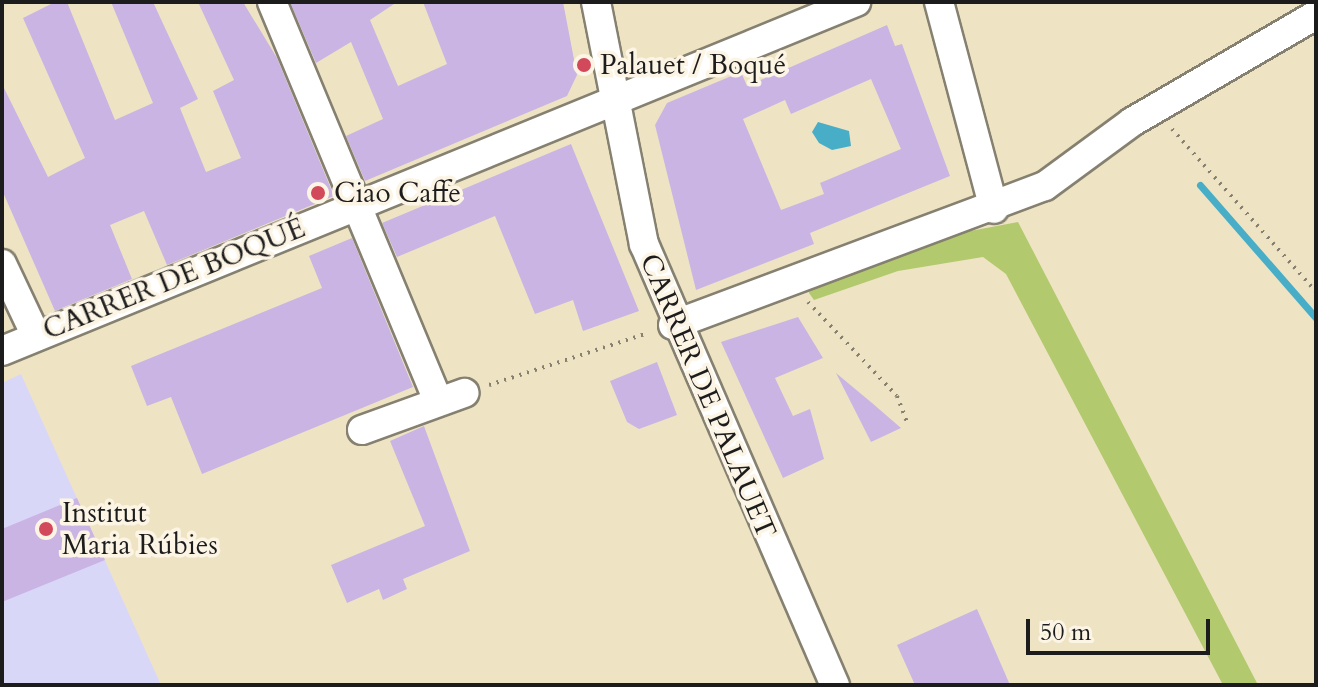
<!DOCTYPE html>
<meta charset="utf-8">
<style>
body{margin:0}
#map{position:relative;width:1318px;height:687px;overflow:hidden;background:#eee4c4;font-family:Cardo,serif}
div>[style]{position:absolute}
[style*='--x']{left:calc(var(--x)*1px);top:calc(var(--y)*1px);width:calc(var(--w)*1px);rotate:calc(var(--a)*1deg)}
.built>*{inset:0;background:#d9d7f7}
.green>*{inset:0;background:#b2c96e}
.water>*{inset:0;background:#48aec7}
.stream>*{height:7px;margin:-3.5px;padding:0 3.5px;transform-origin:3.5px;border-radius:3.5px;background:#48aec7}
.building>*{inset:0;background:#c9b4e4}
.path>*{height:4px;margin-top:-2px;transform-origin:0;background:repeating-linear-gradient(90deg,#858070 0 2px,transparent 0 8px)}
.roads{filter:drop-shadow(2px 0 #858070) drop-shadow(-2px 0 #858070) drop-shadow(0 2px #858070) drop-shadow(0 -2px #858070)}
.minor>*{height:28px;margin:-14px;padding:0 14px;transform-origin:14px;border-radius:14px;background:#fff}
.dots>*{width:22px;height:22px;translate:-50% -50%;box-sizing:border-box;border:4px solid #fcf5e5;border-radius:50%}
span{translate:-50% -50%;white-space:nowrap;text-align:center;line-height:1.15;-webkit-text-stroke:7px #fcf5e5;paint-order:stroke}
.poi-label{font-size:28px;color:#1c1c1c}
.left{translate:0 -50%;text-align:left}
.street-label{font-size:28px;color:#1c1c1c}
.frame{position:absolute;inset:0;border:4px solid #1c1c1c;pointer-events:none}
.scale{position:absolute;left:1026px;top:619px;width:184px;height:36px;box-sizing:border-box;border:4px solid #1c1c1c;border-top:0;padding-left:10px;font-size:24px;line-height:28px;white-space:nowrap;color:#1c1c1c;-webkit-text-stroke:6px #fcf5e5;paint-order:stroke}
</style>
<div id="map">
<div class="built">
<i style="clip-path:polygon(21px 374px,161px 685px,2px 685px,2px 383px)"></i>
</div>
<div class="green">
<i style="clip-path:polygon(1018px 222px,1258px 685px,1223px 685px,1006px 274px,983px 257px,898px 271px,814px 300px,809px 293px,810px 285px,949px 235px)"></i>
</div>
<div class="water">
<i style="clip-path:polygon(818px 122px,849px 131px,851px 146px,832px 150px,819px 143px,812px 132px)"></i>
</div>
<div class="stream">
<i style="--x:1200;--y:185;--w:176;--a:48.9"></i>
</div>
<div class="building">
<i style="clip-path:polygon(55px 2px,67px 2px,115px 120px,153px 103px,111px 2px,153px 2px,198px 99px,180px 108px,206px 172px,241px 158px,213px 91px,234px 80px,198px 2px,243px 2px,277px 58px,334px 196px,167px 265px,144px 211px,110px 225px,132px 279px,55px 311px,2px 190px,2px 84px,48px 177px,85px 158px,23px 18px)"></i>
<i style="clip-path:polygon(290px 2px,397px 2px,370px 20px,398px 86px,447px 64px,423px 2px,563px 2px,577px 75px,567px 96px,365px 181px,346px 136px,383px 119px,351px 42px,316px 63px)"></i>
<i style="clip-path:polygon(evenodd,887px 25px,895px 46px,902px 44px,950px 176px,810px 233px,814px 244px,696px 290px,655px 125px,667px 103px,741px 72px,747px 86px,887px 25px,871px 79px,901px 149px,820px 183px,824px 194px,781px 210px,743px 119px,785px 100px,791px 114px,871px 79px)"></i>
<i style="clip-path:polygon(571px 144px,639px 311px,583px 331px,573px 300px,535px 314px,495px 216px,397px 257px,382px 223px)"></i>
<i style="clip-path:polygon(352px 238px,413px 387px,202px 474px,171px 397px,147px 406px,131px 366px,322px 288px,309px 256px)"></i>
<i style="clip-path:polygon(798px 317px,823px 358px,775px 378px,793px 416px,810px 409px,824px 459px,783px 478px,721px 342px)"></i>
<i style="clip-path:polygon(657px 362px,677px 415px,639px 429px,627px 422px,610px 381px)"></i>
<i style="clip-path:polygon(836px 373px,872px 403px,901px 428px,871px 442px)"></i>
<i style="clip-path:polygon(424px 426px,470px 551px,403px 579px,407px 589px,383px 600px,379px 589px,347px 603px,331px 565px,425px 526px,390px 441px)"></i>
<i style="clip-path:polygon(77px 498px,105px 560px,2px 602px,2px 529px)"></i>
<i style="clip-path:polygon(977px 609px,1010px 685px,915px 685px,897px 645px)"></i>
</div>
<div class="path">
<i style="--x:1172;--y:129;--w:217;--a:48.5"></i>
<i style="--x:808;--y:302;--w:129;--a:46.6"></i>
<i style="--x:897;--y:396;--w:30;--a:69"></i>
<i style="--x:489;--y:385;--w:167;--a:-18.1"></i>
</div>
<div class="roads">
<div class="minor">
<i style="--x:272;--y:2;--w:432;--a:67.4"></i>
<i style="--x:596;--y:2;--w:247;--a:78.8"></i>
<i style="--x:644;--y:244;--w:481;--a:66.6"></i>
<i style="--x:939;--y:2;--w:214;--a:75.1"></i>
<i style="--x:2;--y:264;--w:80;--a:64.7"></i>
<i style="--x:673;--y:325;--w:397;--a:-20.5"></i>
<i style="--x:1045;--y:186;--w:108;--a:-36.3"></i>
<i style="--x:1132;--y:122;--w:213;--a:-30.2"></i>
<i style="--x:2;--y:351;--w:923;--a:-22.23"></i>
<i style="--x:362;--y:430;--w:109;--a:-19.9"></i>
</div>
</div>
<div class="dots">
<i style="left:584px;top:65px;background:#d1495b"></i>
<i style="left:318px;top:193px;background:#d1495b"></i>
<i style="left:46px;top:529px;background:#d1495b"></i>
</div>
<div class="poi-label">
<span class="left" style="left:600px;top:65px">Palauet / Boqué</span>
<span class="left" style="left:334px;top:193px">Ciao Caffe</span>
<span class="left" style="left:62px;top:529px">Institut<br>Maria Rúbies</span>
</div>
<div class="street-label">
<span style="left:174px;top:279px;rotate:-22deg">CARRER DE BOQUÉ</span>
<span style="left:708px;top:396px;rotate:67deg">CARRER DE PALAUET</span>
</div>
<div class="frame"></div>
<div class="scale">50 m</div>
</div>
